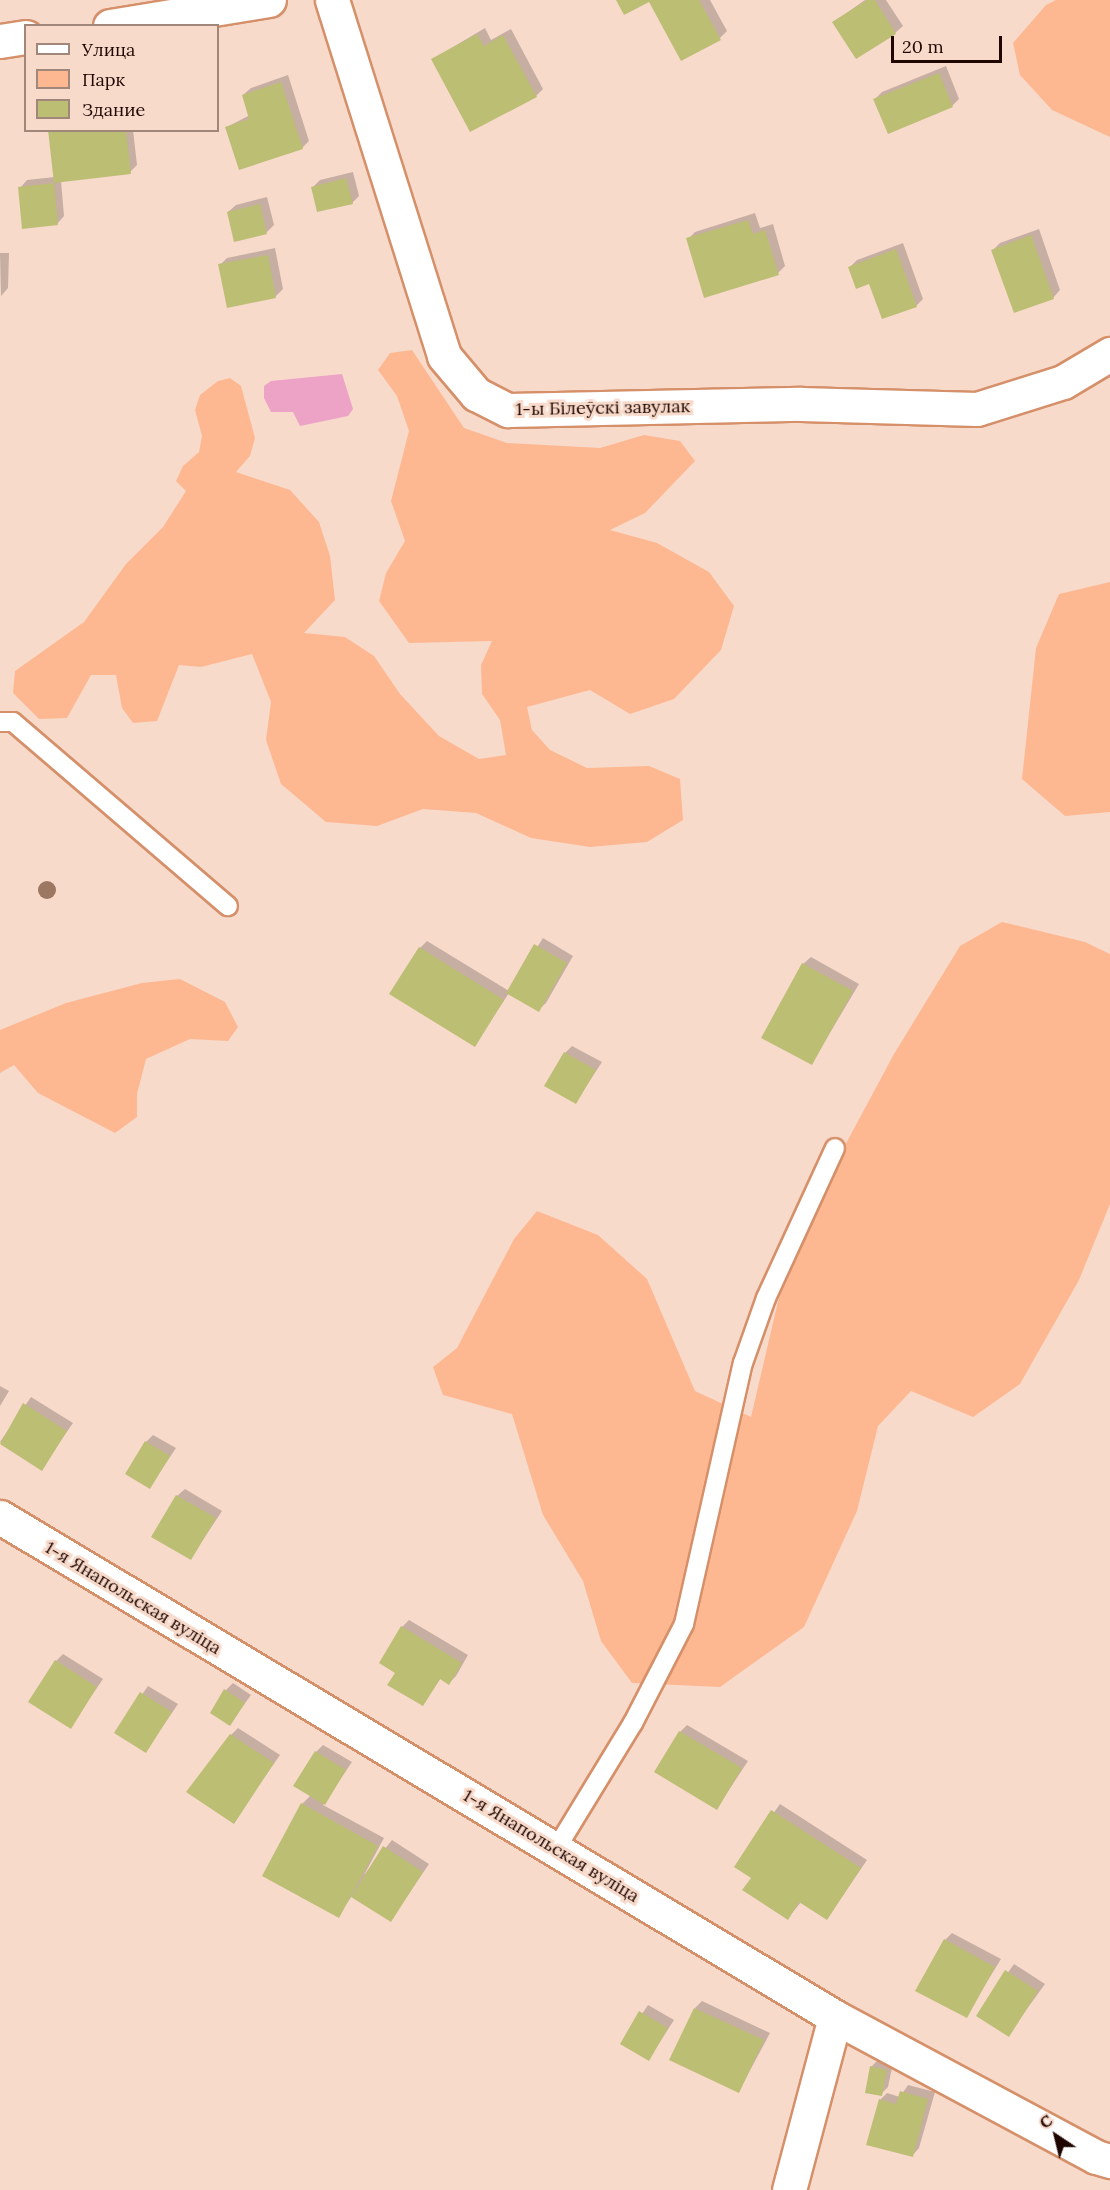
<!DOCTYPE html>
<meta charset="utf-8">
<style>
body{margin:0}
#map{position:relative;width:1110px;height:2190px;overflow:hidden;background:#f8dacb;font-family:Lora,serif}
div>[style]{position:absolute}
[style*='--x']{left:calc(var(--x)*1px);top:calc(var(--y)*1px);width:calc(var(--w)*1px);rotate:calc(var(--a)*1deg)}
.green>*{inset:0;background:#fdb892}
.water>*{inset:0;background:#eca3c6}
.shadow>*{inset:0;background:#0003}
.building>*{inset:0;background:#bcbe74}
.roads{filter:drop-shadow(2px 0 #d5906a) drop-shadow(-2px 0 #d5906a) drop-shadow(0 2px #d5906a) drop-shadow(0 -2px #d5906a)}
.service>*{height:18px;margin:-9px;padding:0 9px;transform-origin:9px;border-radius:9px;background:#fff}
.minor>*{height:33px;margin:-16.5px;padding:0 16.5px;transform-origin:16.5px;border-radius:16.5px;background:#fff}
.trees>*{width:18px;height:18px;margin:-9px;border-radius:50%;background:#9c7761}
span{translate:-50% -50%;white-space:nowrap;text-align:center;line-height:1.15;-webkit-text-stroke:6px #f8dacb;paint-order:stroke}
.street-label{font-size:18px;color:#1f0700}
.legend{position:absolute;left:24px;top:24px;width:195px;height:108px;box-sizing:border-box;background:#f8dacb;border:2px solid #a1867a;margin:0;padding:8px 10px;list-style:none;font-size:18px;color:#1f0700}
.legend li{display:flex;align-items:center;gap:12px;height:30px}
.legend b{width:30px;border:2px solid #a1867a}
.north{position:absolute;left:1026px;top:2106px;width:60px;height:60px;-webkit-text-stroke:4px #f8dacb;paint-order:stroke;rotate:325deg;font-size:16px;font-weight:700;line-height:24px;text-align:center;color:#1f0700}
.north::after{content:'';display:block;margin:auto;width:21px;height:27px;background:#1f0700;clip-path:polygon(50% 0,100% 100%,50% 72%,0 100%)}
.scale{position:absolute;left:891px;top:36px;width:111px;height:27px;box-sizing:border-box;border:3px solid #1f0700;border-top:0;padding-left:8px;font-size:18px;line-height:21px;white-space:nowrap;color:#1f0700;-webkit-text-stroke:4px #f8dacb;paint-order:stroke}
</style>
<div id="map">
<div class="green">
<i style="clip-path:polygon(1056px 0,1110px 0,1110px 137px,1052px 110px,1020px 75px,1013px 43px,1046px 5px)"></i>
<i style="clip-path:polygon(412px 350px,464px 428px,507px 443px,600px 448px,644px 435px,680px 441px,695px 461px,645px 513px,610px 530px,657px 543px,709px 572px,734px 606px,721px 650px,674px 699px,630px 714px,590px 690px,527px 707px,532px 730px,550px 750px,587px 768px,649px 766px,680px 779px,683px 820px,647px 842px,590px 847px,531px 838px,476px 813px,423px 809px,377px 826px,326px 822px,281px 784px,266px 740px,271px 702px,252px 654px,201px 667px,179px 665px,157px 721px,133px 723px,122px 708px,116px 675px,91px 675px,67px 718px,39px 719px,13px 693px,15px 671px,84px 622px,126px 564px,163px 527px,186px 491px,176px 481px,183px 466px,199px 452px,202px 436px,195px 410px,200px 395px,218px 381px,230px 378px,241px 386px,255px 438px,250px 456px,236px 472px,290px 490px,319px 522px,330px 556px,335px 600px,304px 633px,345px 637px,374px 656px,400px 694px,439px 736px,479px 759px,506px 755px,500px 720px,482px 694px,481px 665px,492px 641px,409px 643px,379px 601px,386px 573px,405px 541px,391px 501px,409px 431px,397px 396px,378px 370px,390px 353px)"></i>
<i style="clip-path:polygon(1110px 582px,1110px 812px,1065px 816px,1022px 779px,1036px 648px,1059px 594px)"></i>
<i style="clip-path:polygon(1002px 922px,1085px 942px,1110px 954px,1110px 1204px,1079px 1280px,1020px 1384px,973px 1417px,911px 1391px,878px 1426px,857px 1511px,804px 1627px,720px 1687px,632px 1683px,601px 1641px,583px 1581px,543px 1515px,512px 1414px,443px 1395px,433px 1367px,457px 1348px,514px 1239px,537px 1211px,598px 1235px,647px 1279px,695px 1391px,751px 1417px,791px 1246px,894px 1054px,960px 946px)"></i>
<i style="clip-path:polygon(180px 979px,225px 1002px,238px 1027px,228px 1041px,190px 1039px,146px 1059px,137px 1094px,137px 1117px,115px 1133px,38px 1093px,14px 1065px,0 1073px,0 1030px,66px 1003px,142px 983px)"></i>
</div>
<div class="water">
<i style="clip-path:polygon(342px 374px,353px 409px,348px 416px,300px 426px,293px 412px,271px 412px,264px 398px,264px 386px,271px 381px)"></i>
</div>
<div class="shadow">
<i style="clip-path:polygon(649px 0,710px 0,727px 31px,720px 38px)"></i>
<i style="clip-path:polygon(865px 0,886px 0,903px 26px,895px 33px,834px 22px)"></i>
<i style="clip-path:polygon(485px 28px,491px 40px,511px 29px,543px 89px,536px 96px,433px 59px)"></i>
<i style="clip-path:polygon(946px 66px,959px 99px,952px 106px,875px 99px,882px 92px)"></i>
<i style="clip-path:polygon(288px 75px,309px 141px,302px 148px,227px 127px,250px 115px,243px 95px,251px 88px)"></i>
<i style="clip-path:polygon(49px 130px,133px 130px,137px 165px,130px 172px,61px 181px,64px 216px,57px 224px,20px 188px,27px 180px,55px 177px)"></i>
<i style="clip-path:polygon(353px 172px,359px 196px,352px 203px,313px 187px,320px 180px)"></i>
<i style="clip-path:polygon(267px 197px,274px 225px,267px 232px,228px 212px,236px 205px)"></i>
<i style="clip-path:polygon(755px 213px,760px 228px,773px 224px,785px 266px,778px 273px,688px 239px,695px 232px)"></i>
<i style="clip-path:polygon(1039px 229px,1060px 290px,1053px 298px,993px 250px,1000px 243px)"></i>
<i style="clip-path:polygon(903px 243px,923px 299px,916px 306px,850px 267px,857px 260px)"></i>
<i style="clip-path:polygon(275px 248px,283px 289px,276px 296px,220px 265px,227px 258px)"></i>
<i style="clip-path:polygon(0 253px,9px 253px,8px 288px,1px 296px)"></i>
<i style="clip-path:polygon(543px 938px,573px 956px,546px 1003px,538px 1010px,509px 993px,475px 1045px,420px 948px,427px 941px,509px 991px)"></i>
<i style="clip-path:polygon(811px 957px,859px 984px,812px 1063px,803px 964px)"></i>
<i style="clip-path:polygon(572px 1046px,602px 1062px,576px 1102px,565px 1053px)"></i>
<i style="clip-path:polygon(0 1386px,9px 1391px,0 1406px)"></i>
<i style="clip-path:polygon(31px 1397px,73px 1423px,41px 1469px,0 1442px)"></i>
<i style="clip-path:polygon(153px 1435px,176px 1448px,150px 1487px,146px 1442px)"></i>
<i style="clip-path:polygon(185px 1489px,222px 1511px,191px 1558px,177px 1496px)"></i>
<i style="clip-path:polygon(409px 1620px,468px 1655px,456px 1676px,449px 1683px,441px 1678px,423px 1704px,397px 1672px,402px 1627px)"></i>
<i style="clip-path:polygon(63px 1654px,103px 1679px,70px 1727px,56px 1661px)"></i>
<i style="clip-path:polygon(233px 1683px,251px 1695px,230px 1724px,226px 1690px)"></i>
<i style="clip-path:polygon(148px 1686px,178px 1704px,146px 1751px,116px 1732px)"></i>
<i style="clip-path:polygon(687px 1725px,748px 1761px,717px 1808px,680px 1732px)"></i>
<i style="clip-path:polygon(238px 1728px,280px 1755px,233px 1822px,231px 1735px)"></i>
<i style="clip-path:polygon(323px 1745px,352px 1762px,323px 1805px,384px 1838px,364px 1875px,392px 1840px,429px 1864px,391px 1920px,352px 1896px,338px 1916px,302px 1804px,311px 1795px,316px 1752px)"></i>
<i style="clip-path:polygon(780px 1804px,867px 1860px,827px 1919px,801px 1902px,788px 1918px,753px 1877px,736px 1866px)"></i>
<i style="clip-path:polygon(952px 1933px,1001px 1959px,966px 2016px,945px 1940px)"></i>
<i style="clip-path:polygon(1014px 1964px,1045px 1984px,1008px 2035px,978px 2015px)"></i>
<i style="clip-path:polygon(702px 2001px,770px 2033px,739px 2091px,695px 2008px)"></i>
<i style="clip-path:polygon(648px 2005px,674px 2020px,649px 2059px,622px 2044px)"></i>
<i style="clip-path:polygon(878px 2060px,893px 2063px,888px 2087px,881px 2094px,871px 2067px)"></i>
<i style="clip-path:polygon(908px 2085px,935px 2092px,919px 2148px,912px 2156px,880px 2100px,887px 2093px,900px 2097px)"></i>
</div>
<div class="building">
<i style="clip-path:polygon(616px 0,699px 0,721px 40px,681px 61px,649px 2px,624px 15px)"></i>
<i style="clip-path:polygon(867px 0,875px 0,896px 34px,856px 59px,832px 22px)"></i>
<i style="clip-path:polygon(477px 34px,484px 46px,503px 35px,537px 97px,470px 132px,431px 59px)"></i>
<i style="clip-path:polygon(939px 73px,953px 107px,888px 134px,873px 99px)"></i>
<i style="clip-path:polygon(281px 82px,303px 149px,239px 170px,225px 127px,249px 119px,242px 95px)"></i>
<i style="clip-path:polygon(48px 130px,126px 130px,131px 174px,54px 183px,58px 225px,22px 229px,18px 187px,54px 183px)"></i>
<i style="clip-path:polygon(346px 178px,353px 204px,317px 212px,311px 187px)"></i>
<i style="clip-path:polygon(260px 204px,267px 234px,234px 242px,227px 212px)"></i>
<i style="clip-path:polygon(748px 220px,753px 234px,765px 230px,779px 275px,704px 298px,686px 238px)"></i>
<i style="clip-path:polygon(1031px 235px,1054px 299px,1014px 313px,991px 250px)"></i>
<i style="clip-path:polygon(896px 249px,917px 307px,882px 319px,869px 284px,856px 289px,848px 267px)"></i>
<i style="clip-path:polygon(268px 255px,276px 298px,227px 308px,218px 264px)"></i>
<i style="clip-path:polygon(534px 944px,567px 963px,539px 1012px,506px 993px)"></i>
<i style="clip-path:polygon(419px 947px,504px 1000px,475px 1047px,389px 994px)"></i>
<i style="clip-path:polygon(802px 963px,853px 991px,812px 1065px,761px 1038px)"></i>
<i style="clip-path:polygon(564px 1052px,596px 1070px,576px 1104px,544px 1086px)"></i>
<i style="clip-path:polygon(23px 1403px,67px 1431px,42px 1471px,0 1444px)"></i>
<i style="clip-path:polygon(145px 1441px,170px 1456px,150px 1489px,125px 1474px)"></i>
<i style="clip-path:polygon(176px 1495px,216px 1518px,191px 1560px,151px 1537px)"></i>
<i style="clip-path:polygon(401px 1626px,462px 1663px,449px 1685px,440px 1679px,423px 1706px,387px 1685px,395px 1673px,379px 1663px)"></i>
<i style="clip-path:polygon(55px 1660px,97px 1687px,71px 1729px,28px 1702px)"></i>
<i style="clip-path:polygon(224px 1689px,245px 1703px,230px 1726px,210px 1713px)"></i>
<i style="clip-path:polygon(140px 1692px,172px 1712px,146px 1753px,114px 1733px)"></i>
<i style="clip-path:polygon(679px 1731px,742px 1768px,717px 1810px,654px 1772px)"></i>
<i style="clip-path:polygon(230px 1734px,274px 1763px,234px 1824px,186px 1792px)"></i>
<i style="clip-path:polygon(315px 1751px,346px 1770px,325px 1805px,293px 1786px)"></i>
<i style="clip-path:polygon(301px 1803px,378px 1846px,339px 1918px,262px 1876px)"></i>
<i style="clip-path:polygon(771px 1810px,861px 1868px,827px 1920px,799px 1902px,788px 1920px,742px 1890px,751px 1878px,734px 1867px)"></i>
<i style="clip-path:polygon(383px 1846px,423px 1872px,391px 1922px,351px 1897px)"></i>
<i style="clip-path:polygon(944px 1939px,995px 1967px,967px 2018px,915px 1991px)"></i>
<i style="clip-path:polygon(1005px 1970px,1038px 1991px,1009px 2037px,976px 2016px)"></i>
<i style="clip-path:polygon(694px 2008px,764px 2040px,739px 2093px,669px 2060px)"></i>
<i style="clip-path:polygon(639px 2011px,668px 2028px,649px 2061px,620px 2044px)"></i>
<i style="clip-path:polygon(870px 2066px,887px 2070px,882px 2096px,865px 2093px)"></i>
<i style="clip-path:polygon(900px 2091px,928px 2099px,913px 2157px,866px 2145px,879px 2099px,896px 2104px)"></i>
</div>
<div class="roads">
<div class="service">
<i style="--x:0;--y:722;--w:13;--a:0"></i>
<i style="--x:13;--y:722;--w:283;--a:40.6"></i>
<i style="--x:556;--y:1849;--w:148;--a:-58.6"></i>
<i style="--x:633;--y:1723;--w:111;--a:-62.7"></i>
<i style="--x:684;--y:1624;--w:268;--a:-77.3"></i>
<i style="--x:743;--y:1363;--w:69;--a:-70.5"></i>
<i style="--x:766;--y:1298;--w:165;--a:-65.3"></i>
</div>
<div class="minor">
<i style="--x:332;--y:0;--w:373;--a:72.5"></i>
<i style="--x:444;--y:356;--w:50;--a:49.9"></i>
<i style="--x:476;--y:394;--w:36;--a:27"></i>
<i style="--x:508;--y:410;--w:293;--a:-1.2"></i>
<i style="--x:801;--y:404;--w:176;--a:1.6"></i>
<i style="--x:977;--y:409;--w:90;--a:-17.4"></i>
<i style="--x:1063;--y:382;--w:55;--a:-30.8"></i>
<i style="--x:110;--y:26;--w:161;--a:-9.3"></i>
<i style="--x:0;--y:41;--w:26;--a:-9"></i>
<i style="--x:0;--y:1517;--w:973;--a:30.91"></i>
<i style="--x:835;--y:2017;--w:296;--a:28.2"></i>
<i style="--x:1096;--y:2157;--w:15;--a:16"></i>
<i style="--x:789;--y:2190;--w:179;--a:-75.1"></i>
</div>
</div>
<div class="trees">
<i style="left:47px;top:890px"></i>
</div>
<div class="street-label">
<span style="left:603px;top:408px;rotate:-1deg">1-ы Білеўскі завулак</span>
<span style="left:133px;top:1598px;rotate:31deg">1-я Янапольская вуліца</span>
<span style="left:551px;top:1846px;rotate:31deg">1-я Янапольская вуліца</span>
</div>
<ul class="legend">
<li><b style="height:8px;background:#fff"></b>Улица</li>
<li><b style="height:16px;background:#fdb892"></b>Парк</li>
<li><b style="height:16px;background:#bcbe74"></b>Здание</li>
</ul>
<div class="north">С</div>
<div class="scale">20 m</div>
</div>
